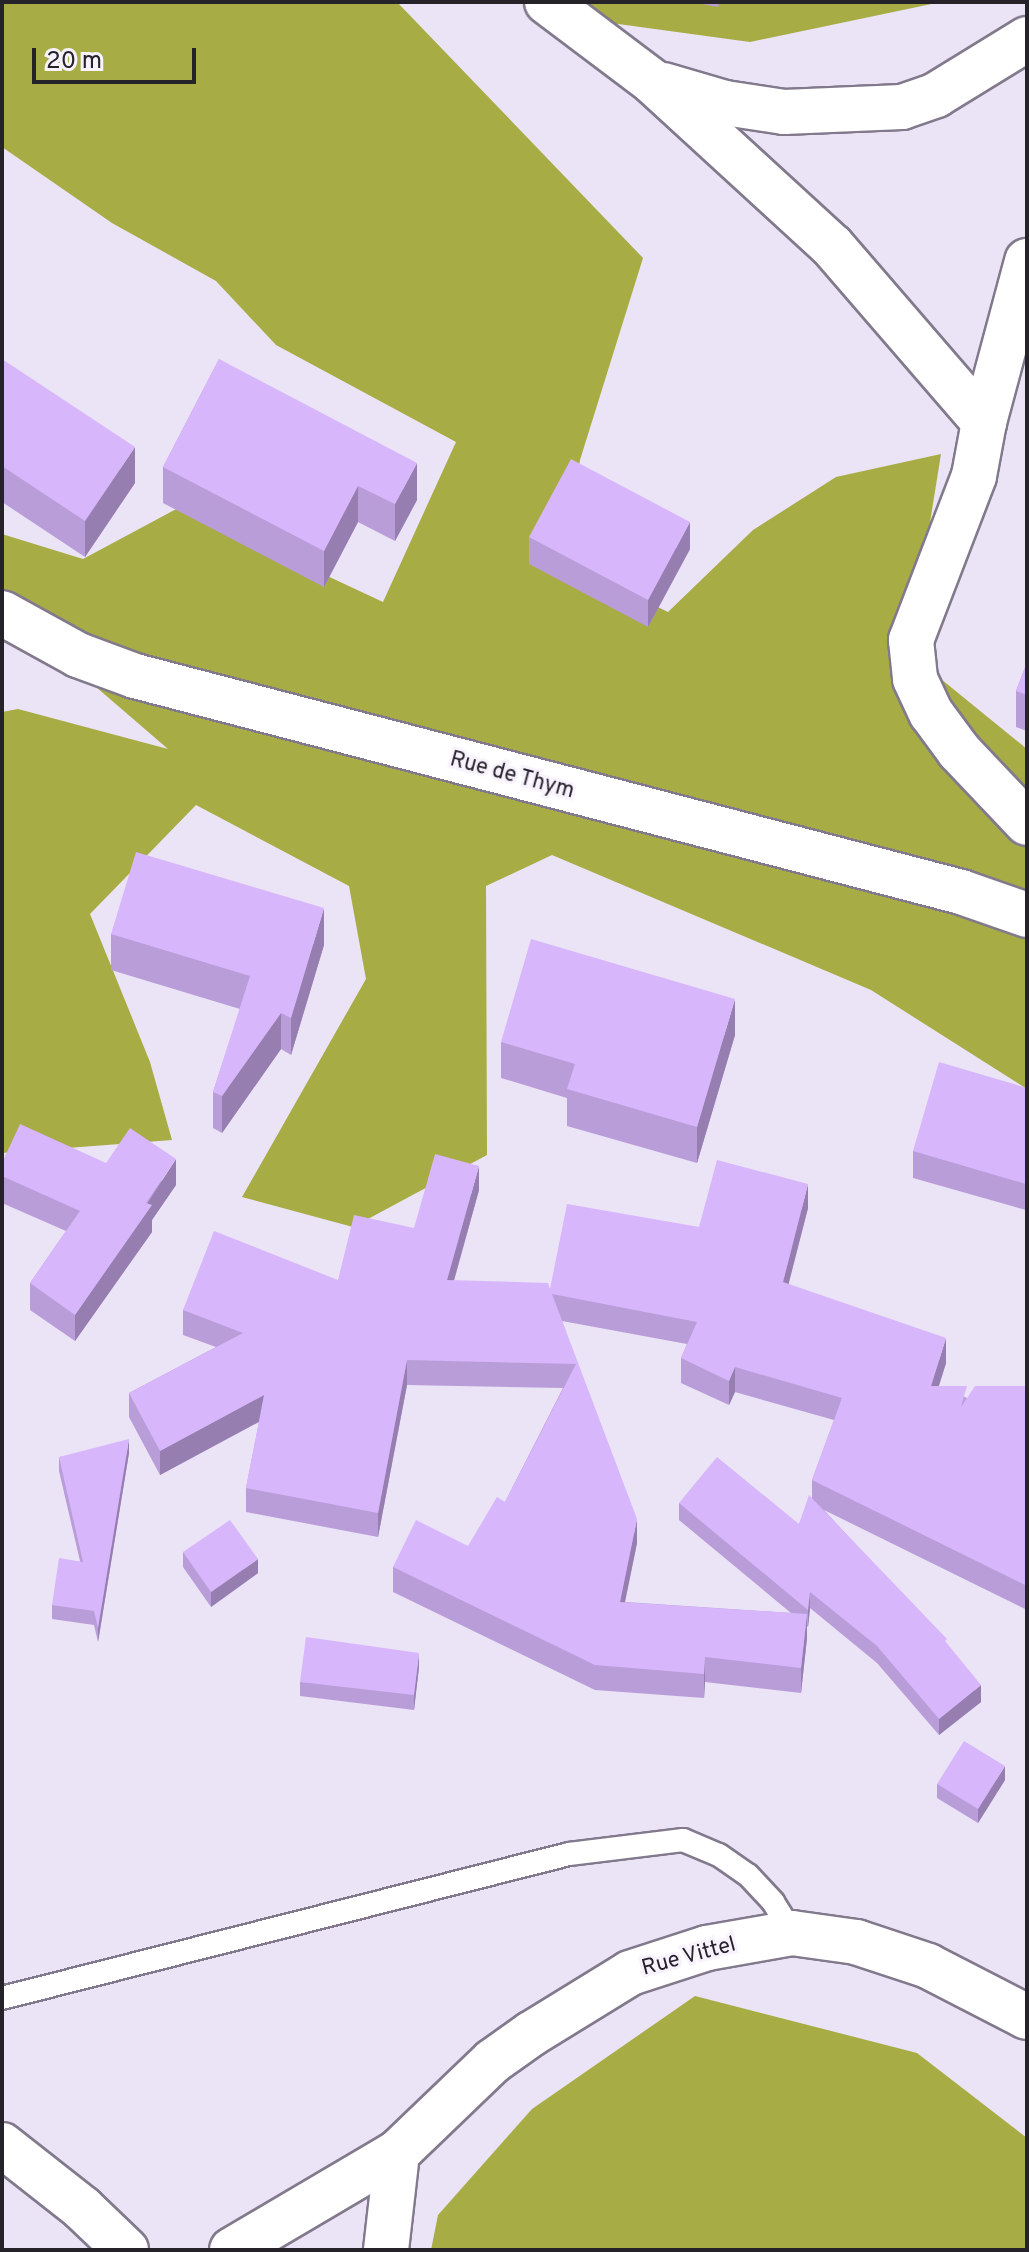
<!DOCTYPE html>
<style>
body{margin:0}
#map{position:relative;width:1029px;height:2252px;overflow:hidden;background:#ebe3f6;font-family:Overpass,sans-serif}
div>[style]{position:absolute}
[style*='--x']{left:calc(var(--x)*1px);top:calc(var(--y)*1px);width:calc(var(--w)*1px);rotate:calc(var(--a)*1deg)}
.forest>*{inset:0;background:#a7ac44}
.roads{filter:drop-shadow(2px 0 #827a8c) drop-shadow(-2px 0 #827a8c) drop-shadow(0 2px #827a8c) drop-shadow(0 -2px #827a8c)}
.service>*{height:22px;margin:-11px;padding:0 11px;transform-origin:11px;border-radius:11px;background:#fff}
.minor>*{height:44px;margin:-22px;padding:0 22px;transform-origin:22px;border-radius:22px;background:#fff}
.tertiary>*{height:44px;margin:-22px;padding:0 22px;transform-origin:22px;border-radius:22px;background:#fff}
.wall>*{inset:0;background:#b99dd8}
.shaded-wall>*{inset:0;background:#967fb0}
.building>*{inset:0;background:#d7b6fb}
span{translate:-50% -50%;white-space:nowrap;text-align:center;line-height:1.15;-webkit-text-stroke:6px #f7f2fd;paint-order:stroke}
.street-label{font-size:22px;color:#26222a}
.frame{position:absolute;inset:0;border:4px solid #26222a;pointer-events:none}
.scale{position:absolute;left:32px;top:48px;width:164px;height:36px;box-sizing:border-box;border:4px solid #26222a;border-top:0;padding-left:10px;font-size:24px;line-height:28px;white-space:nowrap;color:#26222a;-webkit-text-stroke:6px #f7f2fd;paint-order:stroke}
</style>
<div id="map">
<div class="forest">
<i style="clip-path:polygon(2px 2px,397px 2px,643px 258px,580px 460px,563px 561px,668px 612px,753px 530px,836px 477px,941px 454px,909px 653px,1027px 749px,1027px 1089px,871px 990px,552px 855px,486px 886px,487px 1155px,353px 1227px,242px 1197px,366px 979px,349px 886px,196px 805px,90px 914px,150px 1062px,172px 1140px,2px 1153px,2px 712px,18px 709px,168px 749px,2px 606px,2px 534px,83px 559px,180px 507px,383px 602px,456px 442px,276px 345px,216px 281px,112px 223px,2px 147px)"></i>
<i style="clip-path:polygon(583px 2px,941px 2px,750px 42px,611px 23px)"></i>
<i style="clip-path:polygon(695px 1996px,917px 2053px,1027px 2138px,1027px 2250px,431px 2250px,438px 2215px,532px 2109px)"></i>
</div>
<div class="roads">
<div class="service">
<i style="--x:2;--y:1998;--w:585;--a:-14.25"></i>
<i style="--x:569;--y:1854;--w:115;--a:-7"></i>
<i style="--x:683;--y:1840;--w:39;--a:23"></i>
<i style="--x:719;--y:1855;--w:35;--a:35"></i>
<i style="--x:748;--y:1875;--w:37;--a:47"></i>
<i style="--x:773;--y:1902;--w:36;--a:58"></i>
</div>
<div class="minor">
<i style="--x:547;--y:2;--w:133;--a:37"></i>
<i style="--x:653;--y:82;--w:243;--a:42.5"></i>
<i style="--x:832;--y:246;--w:233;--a:49.2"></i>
<i style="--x:984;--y:422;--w:55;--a:100.5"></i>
<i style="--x:974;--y:476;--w:176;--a:111"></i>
<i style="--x:911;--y:640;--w:39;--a:84"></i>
<i style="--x:915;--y:679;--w:38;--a:65"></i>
<i style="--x:931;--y:713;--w:47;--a:53.6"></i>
<i style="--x:959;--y:751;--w:99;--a:46.6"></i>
<i style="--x:663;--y:85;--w:65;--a:16.2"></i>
<i style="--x:725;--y:103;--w:60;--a:8.7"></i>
<i style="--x:784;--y:112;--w:118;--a:-2.4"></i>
<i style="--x:902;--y:107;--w:36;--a:-19"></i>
<i style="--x:936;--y:95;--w:107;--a:-31.6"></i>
<i style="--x:984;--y:422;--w:167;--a:-75"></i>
</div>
<div class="tertiary">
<i style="--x:2;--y:613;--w:87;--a:28.9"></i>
<i style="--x:78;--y:655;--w:61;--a:20.2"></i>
<i style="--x:135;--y:676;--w:854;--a:14.65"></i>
<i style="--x:961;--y:892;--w:70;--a:19.2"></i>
<i style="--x:2;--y:2145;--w:102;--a:38.2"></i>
<i style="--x:82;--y:2208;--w:61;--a:43.7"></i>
<i style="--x:232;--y:2250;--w:191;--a:-30.5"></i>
<i style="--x:397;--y:2153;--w:133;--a:-43.8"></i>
<i style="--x:493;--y:2061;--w:47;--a:-35.4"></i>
<i style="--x:531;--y:2034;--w:116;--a:-31.6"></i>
<i style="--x:630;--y:1973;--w:81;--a:-18"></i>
<i style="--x:707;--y:1948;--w:86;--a:-10"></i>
<i style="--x:792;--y:1933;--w:65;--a:8"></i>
<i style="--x:856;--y:1942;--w:76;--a:18.4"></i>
<i style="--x:928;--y:1966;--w:111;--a:27.3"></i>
<i style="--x:386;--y:2250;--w:98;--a:-83.5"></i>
</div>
</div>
<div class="wall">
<i style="clip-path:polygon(693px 2px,719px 2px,718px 7px)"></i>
<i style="clip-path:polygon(2px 359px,135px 483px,85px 557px,2px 502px)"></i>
<i style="clip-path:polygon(219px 359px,417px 500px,395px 541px,358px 522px,324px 587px,163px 503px,163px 467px)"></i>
<i style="clip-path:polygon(529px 537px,690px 549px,648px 627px,529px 564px)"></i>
<i style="clip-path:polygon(1027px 662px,1027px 731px,1016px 727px,1016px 691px)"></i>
<i style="clip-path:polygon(111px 934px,324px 945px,291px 1055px,281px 1049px,222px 1133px,213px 1128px,213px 1092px,240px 1009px,111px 970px)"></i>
<i style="clip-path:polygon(735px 1035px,697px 1163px,567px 1126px,567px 1098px,501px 1078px,501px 1042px)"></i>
<i style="clip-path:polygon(1027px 1088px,1026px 1210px,913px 1178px,913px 1151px)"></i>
<i style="clip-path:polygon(2px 1163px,106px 1163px,176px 1185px,152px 1220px,152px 1232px,75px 1341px,30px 1310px,30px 1283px,66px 1231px,2px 1203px)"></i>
<i style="clip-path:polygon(evenodd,479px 1190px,454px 1281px,550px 1289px,699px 1227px,808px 1208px,788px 1284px,946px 1363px,939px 1386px,967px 1398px,1027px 1386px,1027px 1610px,824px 1510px,947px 1644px,981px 1702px,939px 1735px,877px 1663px,810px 1608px,808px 1627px,807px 1626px,807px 1638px,801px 1693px,705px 1682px,704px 1698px,595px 1690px,393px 1592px,393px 1567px,468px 1546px,505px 1502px,563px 1388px,407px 1385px,378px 1537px,246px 1512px,246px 1488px,259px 1422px,160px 1475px,129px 1417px,129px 1393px,216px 1347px,183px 1335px,183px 1310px,338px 1280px,414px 1228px,479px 1190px,562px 1321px,687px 1344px,681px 1358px,681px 1383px,729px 1405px,735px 1392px,834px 1420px,812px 1480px,812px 1498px,799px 1524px,679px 1503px,679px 1520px,791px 1613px,625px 1602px,637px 1543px,562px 1321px)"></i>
<i style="clip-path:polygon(129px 1453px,98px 1642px,94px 1625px,52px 1619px,52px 1605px,80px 1561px,59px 1471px,59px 1457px)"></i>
<i style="clip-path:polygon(183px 1552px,258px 1573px,211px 1607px,183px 1567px)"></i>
<i style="clip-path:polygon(419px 1667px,414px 1710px,300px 1696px,300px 1682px)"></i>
<i style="clip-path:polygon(1005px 1780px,978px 1823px,937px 1798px,937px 1784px)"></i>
</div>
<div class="shaded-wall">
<i style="clip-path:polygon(135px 447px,135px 483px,85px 557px,85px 521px)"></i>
<i style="clip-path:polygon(417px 463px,417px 500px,395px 541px,395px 504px)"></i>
<i style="clip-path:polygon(358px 486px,358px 522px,324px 587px,324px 551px)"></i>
<i style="clip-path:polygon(690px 522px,690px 549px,648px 627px,648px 600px)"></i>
<i style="clip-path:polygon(324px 908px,324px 945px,291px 1055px,291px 1018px)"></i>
<i style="clip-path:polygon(735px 999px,735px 1035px,697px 1163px,697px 1127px)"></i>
<i style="clip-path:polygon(281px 1013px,281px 1049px,222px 1133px,222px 1096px)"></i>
<i style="clip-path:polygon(176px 1159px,176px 1185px,152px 1220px,152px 1232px,75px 1341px,75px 1315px)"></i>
<i style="clip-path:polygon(479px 1166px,479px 1190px,447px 1305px,447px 1280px)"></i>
<i style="clip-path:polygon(808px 1184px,808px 1208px,783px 1306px,783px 1282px)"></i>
<i style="clip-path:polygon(946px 1338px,946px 1363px,931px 1410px,931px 1386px)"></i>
<i style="clip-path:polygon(407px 1360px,407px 1385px,378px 1537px,378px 1513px)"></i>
<i style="clip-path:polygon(735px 1367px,735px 1392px,729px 1405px,729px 1381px)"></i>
<i style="clip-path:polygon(264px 1395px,264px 1419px,160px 1475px,160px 1451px)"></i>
<i style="clip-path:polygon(129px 1439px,129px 1453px,98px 1642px,98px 1628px)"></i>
<i style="clip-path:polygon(637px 1519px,637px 1543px,620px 1626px,620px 1602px)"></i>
<i style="clip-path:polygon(258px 1559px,258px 1573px,211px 1607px,211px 1592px)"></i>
<i style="clip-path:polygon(810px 1592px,810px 1608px,808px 1627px,808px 1610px)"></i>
<i style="clip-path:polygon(807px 1614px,807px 1638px,801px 1693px,801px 1668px)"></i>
<i style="clip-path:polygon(419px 1653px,419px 1667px,414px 1710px,414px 1695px)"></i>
<i style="clip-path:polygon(705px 1657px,705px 1682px,704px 1698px,704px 1674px)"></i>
<i style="clip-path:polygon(981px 1685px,981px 1702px,939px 1735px,939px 1719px)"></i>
<i style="clip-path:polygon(1005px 1766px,1005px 1780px,978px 1823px,978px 1809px)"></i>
</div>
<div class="building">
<i style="clip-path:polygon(2px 359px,135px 447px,85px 521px,2px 466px)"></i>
<i style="clip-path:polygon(219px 359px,417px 463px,395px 504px,358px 486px,324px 551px,163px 467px)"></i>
<i style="clip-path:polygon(571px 459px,690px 522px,648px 600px,529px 537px)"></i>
<i style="clip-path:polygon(1027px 662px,1027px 695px,1016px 691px)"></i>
<i style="clip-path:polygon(136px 852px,324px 908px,291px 1018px,281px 1013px,222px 1096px,213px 1092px,250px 976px,111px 934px)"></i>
<i style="clip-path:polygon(531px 939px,735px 999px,697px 1127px,567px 1089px,575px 1064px,501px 1042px)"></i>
<i style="clip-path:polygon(939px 1062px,1027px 1088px,1026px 1184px,913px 1151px)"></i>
<i style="clip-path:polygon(20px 1124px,106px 1163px,130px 1128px,176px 1159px,146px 1203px,152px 1205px,75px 1315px,30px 1283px,80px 1211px,2px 1176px,2px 1163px)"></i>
<i style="clip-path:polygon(435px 1154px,479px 1166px,447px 1280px,548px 1283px,550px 1289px,567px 1204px,699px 1227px,717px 1160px,808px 1184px,783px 1282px,946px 1338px,931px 1386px,967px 1386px,961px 1407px,975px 1386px,1027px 1386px,1027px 1586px,812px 1480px,842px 1398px,735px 1367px,729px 1381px,681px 1358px,697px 1322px,552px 1294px,637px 1519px,620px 1602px,807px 1614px,801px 1668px,705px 1657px,704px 1674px,595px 1665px,393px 1567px,416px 1520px,468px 1546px,497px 1497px,505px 1502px,576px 1364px,407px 1360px,378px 1513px,246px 1488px,264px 1395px,160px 1451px,129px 1393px,243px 1333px,183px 1310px,214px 1231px,338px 1280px,354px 1215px,414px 1228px)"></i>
<i style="clip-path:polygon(129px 1439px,98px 1628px,94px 1611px,52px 1605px,59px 1558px,83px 1562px,59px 1457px)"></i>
<i style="clip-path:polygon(717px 1457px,799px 1524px,809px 1495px,947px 1639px,945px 1641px,981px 1685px,939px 1719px,877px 1646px,810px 1592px,808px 1610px,679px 1503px)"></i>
<i style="clip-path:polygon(230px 1520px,258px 1559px,211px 1592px,183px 1552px)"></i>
<i style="clip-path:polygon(306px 1637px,419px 1653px,414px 1695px,300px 1682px)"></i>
<i style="clip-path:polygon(964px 1741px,1005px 1766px,978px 1809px,937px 1784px)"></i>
</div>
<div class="street-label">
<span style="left:512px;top:776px;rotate:15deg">Rue de Thym</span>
<span style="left:689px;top:1957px;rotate:-15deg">Rue Vittel</span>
</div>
<div class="frame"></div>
<div class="scale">20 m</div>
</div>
